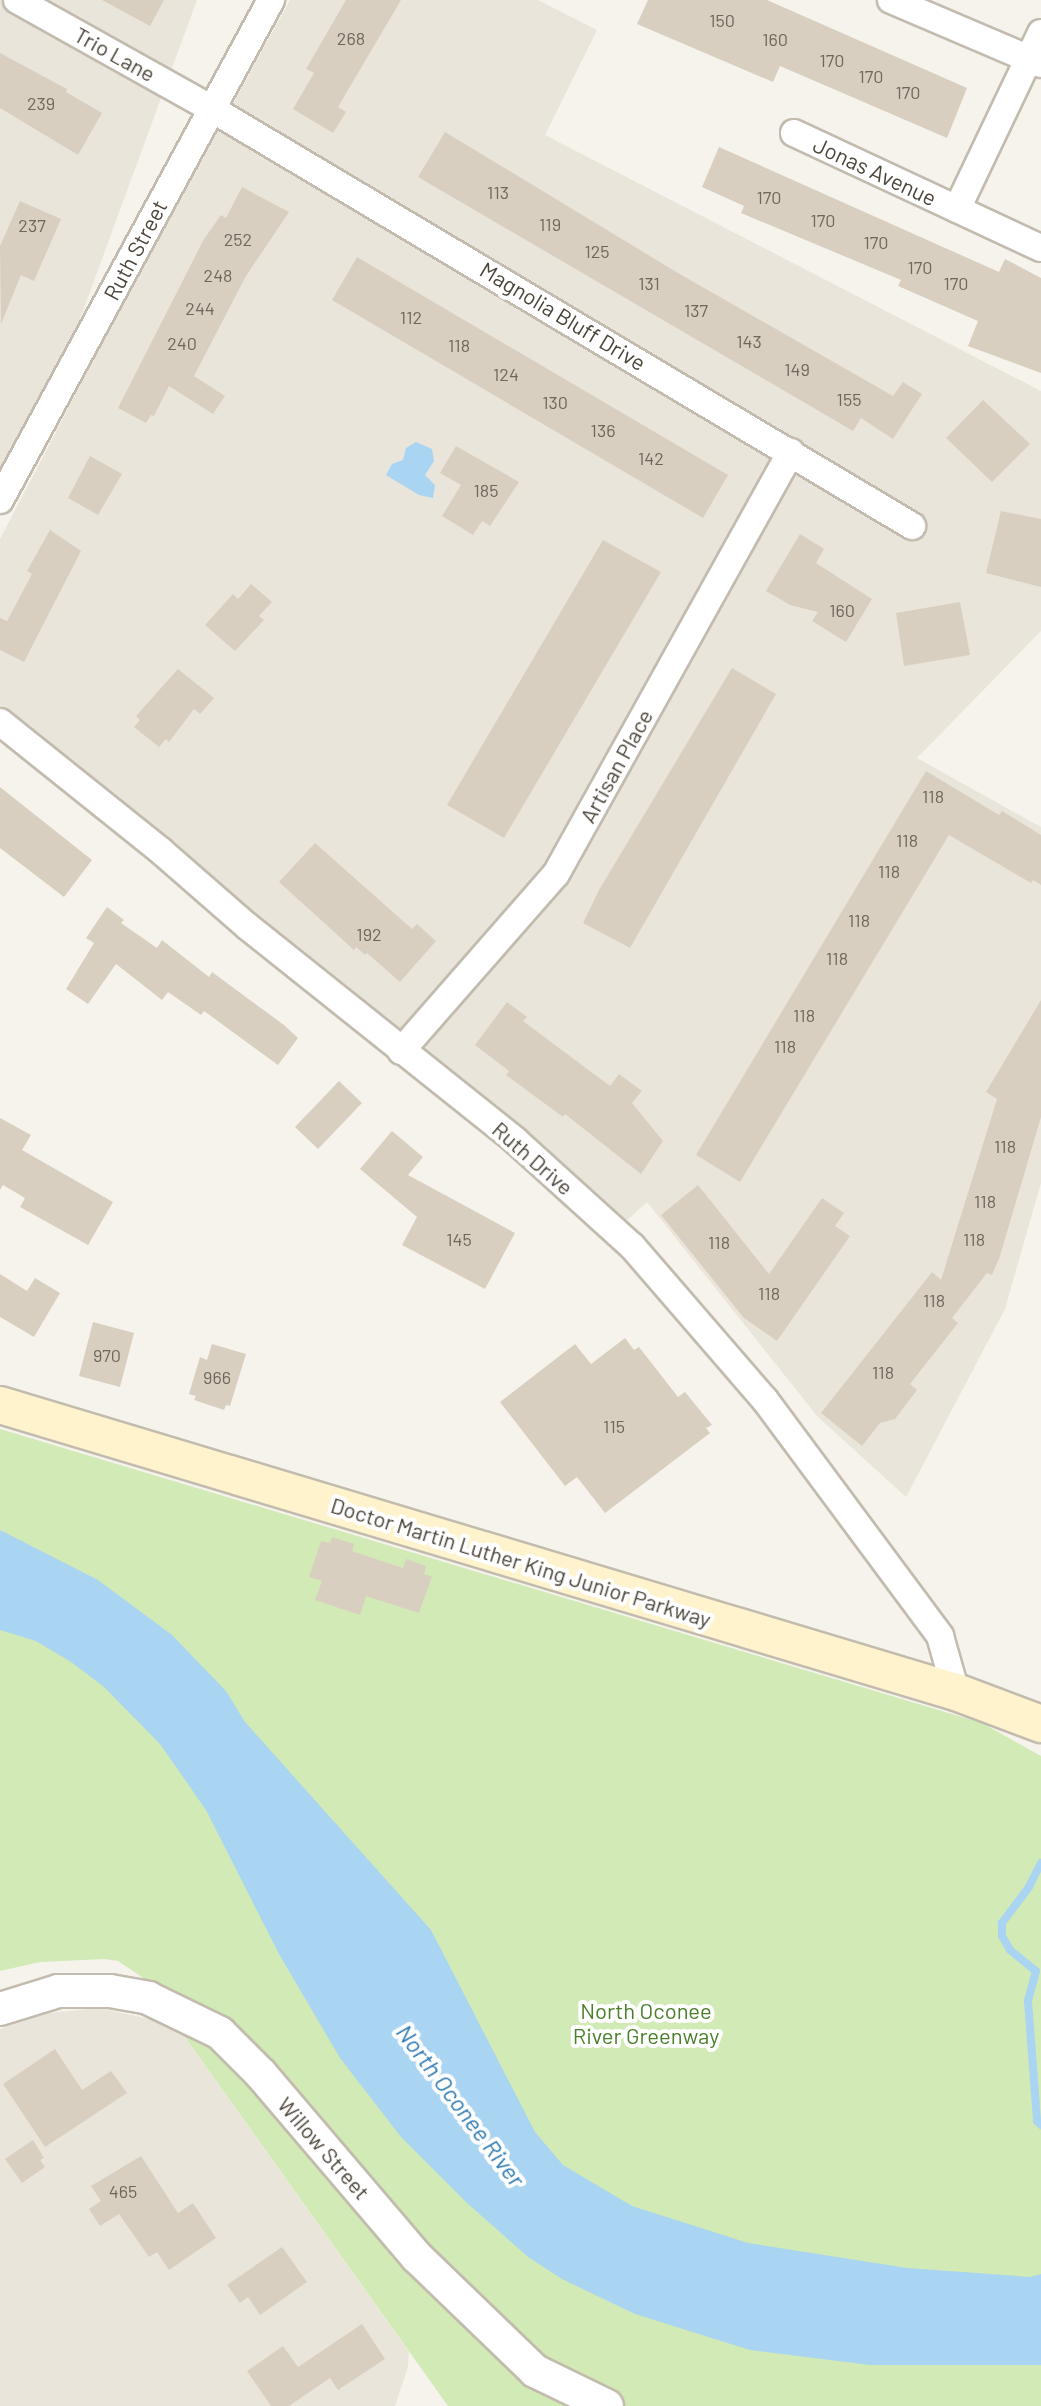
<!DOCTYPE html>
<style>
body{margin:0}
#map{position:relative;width:1041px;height:2406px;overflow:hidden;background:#f6f3ec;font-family:Barlow,sans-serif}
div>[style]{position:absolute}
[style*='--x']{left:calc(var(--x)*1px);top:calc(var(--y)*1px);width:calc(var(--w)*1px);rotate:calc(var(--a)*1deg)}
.residential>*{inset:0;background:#eae5da}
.green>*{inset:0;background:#d2eab5}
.water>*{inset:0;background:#a9d4f2}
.stream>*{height:8px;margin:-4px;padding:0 4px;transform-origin:4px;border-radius:4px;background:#a9d4f2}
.building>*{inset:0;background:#d8cfc1}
.roads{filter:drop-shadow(2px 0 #c2bbae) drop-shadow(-2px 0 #c2bbae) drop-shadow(0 2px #c2bbae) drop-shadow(0 -2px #c2bbae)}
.minor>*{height:26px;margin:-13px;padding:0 13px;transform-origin:13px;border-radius:13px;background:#fff}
.tertiary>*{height:32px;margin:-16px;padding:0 16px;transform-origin:16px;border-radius:16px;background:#fff}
.secondary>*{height:36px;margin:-18px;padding:0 18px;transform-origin:18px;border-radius:18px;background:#fff3cd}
span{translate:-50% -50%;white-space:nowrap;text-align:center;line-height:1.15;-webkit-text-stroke:8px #fff;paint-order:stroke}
.number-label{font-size:18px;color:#6e675b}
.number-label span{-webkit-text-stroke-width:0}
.street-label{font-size:22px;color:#4b4439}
.park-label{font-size:22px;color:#4a7f2a}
.water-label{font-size:24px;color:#2e7ab2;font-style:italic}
</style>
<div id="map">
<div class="residential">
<i style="clip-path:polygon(0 0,197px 0,65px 360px,0 471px)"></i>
<i style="clip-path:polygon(290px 0,538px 0,597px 30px,545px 135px,1041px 391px,1041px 631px,917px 758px,1041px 827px,1041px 1183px,1005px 1309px,906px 1497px,817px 1416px,647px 1202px,625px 1222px,554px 1155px,233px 901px,88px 773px,0 705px,0 539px,116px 317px)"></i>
<i style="clip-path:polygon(100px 2008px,176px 2025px,409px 2352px,408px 2367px,395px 2406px,0 2406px,0 2029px,49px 2013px)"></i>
</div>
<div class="green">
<i style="clip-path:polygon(0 1429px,982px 1723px,1041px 1756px,1041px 2406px,448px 2406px,142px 1977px,118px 1961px,104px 1959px,40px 1962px,0 1971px)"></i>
</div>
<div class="water">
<i style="clip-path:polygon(416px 442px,432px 449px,434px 461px,425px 475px,435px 485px,433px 498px,419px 495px,386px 475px,392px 464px,403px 460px,406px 448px)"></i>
<i style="clip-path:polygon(0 1530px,98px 1580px,172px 1635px,226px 1691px,245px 1722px,431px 1930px,535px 2132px,563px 2165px,632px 2206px,748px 2243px,907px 2268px,1030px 2277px,1041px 2274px,1041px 2365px,870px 2365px,750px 2350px,635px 2314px,562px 2279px,528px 2257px,467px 2203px,401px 2137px,340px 2058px,279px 1954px,206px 1810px,160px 1744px,103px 1686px,71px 1662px,36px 1641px,0 1630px)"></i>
</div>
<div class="stream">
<i style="--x:1041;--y:1863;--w:27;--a:117"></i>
<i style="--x:1029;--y:1887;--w:45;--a:126.9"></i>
<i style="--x:1002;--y:1923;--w:13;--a:90"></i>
<i style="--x:1002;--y:1936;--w:16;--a:60"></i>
<i style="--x:1010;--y:1950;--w:33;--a:39"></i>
<i style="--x:1036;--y:1971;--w:31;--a:105"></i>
<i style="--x:1028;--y:2001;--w:120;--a:85.7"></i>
<i style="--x:1037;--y:2121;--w:6;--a:45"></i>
</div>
<div class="building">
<i style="clip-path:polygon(102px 0,164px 0,150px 26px)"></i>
<i style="clip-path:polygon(346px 0,401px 0,338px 107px,346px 112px,333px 133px,293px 109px,314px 73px,306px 69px)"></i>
<i style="clip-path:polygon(648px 0,767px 0,967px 88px,947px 138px,780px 66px,773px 82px,637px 24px)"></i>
<i style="clip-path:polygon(0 53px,67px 89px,66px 92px,102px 113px,78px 155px,0 108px)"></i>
<i style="clip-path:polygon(445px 132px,678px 273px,893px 396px,903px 382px,922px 394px,893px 439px,861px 418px,853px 431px,418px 177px)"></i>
<i style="clip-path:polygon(719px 147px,999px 272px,1005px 259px,1041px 278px,1041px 373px,968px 346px,978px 321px,898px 286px,901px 280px,741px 213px,744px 206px,702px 187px)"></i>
<i style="clip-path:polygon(242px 187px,289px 212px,246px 276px,194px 376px,225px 396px,213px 414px,169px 386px,154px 416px,151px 415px,146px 423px,118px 408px,204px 239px,221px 215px,226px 218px)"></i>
<i style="clip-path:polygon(20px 201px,61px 219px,34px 281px,21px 275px,1px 324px,0 246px)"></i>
<i style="clip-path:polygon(357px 257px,728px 475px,703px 518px,332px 300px)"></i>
<i style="clip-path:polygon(983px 400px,1030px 444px,992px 482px,946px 438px)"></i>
<i style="clip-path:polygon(456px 446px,519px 482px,490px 526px,482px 521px,473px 535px,442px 516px,461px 485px,440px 473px)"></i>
<i style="clip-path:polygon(90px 456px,122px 474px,98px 515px,68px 498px)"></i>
<i style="clip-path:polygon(1001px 511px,1041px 519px,1041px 587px,986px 573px)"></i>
<i style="clip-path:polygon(50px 530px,81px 551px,24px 662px,0 650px,0 618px,7px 621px,32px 574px,27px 571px)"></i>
<i style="clip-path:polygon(800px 534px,824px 549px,816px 563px,872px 599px,846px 642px,812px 621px,818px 612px,790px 605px,766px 591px)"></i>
<i style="clip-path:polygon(603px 540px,661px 572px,504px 838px,447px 805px)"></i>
<i style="clip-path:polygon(251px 584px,272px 602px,259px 616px,264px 620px,235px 651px,205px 625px,233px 594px,238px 599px)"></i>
<i style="clip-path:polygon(960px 602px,970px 655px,904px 666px,896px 613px)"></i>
<i style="clip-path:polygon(732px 668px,776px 694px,630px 948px,583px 923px,599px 890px)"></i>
<i style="clip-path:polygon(178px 669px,214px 698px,200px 714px,194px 709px,169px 742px,166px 739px,159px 747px,134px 727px,140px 720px,136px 716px)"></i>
<i style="clip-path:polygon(926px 771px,999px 815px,1002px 811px,1041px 835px,1041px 885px,1033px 880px,1031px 883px,949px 835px,740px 1182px,696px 1155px)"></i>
<i style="clip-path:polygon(0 787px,92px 860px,64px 897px,0 848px)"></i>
<i style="clip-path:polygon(315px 843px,412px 929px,417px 924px,436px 941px,400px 982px,367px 953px,365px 955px,356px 947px,354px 950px,279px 882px)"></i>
<i style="clip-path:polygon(107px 907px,124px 920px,121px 923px,157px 948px,162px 940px,209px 977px,212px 972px,284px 1025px,298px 1038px,278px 1065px,204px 1011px,201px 1015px,168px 992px,162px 1000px,116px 964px,88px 1004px,66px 989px,94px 943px,86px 938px)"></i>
<i style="clip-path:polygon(1041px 1000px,1041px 1117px,1000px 1256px,992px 1275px,987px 1273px,952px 1318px,958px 1323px,910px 1384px,917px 1390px,895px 1419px,880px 1423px,862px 1446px,821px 1413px,932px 1272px,941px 1280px,997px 1099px,986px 1092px)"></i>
<i style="clip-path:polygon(507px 1002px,527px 1017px,523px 1021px,610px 1086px,619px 1074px,642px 1091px,632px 1103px,663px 1141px,641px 1174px,565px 1114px,563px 1117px,506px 1075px,509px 1071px,475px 1045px)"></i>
<i style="clip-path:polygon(339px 1081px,362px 1103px,318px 1149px,295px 1127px)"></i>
<i style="clip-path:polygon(0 1118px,31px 1135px,22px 1150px,113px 1202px,88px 1245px,20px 1207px,25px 1198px,3px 1185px,0 1190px)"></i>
<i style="clip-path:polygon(392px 1131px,423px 1157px,408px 1175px,515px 1233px,485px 1289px,402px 1245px,417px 1217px,360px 1169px)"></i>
<i style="clip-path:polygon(698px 1185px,769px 1274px,822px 1198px,844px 1213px,835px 1226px,850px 1236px,777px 1341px,744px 1318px,661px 1215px)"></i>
<i style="clip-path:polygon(0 1274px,27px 1291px,35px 1278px,60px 1293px,34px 1337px,0 1317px)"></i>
<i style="clip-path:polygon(93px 1322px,134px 1333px,120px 1387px,79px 1376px)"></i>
<i style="clip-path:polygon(625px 1338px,634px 1350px,639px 1347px,678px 1397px,685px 1392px,712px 1425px,706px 1428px,710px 1433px,605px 1513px,577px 1477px,565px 1486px,500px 1402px,575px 1344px,591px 1364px)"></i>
<i style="clip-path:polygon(212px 1344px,246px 1354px,230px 1406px,226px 1405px,224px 1410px,194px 1400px,196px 1396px,189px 1394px,200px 1357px,207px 1360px)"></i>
<i style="clip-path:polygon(332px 1537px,354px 1544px,352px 1551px,403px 1568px,406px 1559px,426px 1566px,424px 1574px,432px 1577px,419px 1613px,366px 1596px,360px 1615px,315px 1600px,322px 1581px,309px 1577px,321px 1541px,330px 1543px)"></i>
<i style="clip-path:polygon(55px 2049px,82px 2090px,111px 2071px,127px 2093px,45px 2147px,3px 2084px)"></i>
<i style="clip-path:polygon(33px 2140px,44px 2158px,40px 2160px,45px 2167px,22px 2183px,5px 2159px)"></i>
<i style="clip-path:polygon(141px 2156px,178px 2213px,193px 2203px,216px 2238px,169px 2270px,157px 2252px,149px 2257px,119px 2214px,100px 2226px,89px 2209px,101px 2201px,91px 2186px)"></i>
<i style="clip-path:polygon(282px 2247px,307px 2282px,260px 2315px,248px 2297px,240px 2303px,227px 2285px)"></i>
<i style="clip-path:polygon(362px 2324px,385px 2359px,338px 2390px,330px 2378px,289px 2406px,271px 2406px,247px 2371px,283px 2346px,298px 2367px)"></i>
</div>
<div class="roads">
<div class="minor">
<i style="--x:17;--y:0;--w:223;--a:29.2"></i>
<i style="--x:212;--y:109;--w:815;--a:30.78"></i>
<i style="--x:891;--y:0;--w:163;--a:23.1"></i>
<i style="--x:794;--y:133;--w:272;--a:25"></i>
<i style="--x:957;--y:209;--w:195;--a:-64.5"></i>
<i style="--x:0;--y:500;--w:569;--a:-61.54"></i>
<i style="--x:0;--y:722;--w:206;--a:38.7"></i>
<i style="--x:161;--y:851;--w:114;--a:41.1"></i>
<i style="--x:247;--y:926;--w:344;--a:38.6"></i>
<i style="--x:516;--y:1141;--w:156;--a:42.2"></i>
<i style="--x:632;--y:1246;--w:203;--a:49.2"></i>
<i style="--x:765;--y:1400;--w:294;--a:53.4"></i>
<i style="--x:940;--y:1636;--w:58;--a:74.1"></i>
<i style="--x:401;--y:1051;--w:235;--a:-48.8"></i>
<i style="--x:556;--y:874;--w:483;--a:-60.9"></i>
</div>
<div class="tertiary">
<i style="--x:0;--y:2009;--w:61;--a:-17.2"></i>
<i style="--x:58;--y:1991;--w:52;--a:0"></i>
<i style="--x:110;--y:1991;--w:39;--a:10"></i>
<i style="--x:148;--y:1998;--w:80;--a:25.9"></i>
<i style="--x:220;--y:2033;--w:58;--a:45"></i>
<i style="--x:261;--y:2074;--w:240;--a:49.6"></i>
<i style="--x:417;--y:2257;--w:164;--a:44"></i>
<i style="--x:535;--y:2371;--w:80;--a:25.9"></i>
</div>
<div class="secondary">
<i style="--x:0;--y:1405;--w:998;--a:16.71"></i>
<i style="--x:956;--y:1692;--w:91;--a:20.6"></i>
</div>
</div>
<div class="number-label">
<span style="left:722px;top:20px">150</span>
<span style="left:351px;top:38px">268</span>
<span style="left:775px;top:39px">160</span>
<span style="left:832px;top:60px">170</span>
<span style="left:871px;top:76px">170</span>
<span style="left:908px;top:92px">170</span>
<span style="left:41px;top:103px">239</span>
<span style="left:498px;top:192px">113</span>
<span style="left:769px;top:197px">170</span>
<span style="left:823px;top:220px">170</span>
<span style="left:550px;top:224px">119</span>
<span style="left:32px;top:225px">237</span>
<span style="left:238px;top:239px">252</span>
<span style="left:876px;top:242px">170</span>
<span style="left:597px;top:251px">125</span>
<span style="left:920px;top:267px">170</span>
<span style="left:218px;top:275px">248</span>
<span style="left:649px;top:283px">131</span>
<span style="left:956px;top:283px">170</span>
<span style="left:200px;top:308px">244</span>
<span style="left:696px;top:310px">137</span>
<span style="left:411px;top:317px">112</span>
<span style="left:749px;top:341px">143</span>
<span style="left:182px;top:343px">240</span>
<span style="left:459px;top:345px">118</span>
<span style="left:797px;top:369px">149</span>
<span style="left:506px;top:374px">124</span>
<span style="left:849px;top:399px">155</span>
<span style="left:555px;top:402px">130</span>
<span style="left:603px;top:430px">136</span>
<span style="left:651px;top:458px">142</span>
<span style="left:486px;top:490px">185</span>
<span style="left:842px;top:610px">160</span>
<span style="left:933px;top:796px">118</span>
<span style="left:907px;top:840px">118</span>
<span style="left:889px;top:871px">118</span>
<span style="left:859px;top:920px">118</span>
<span style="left:369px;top:934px">192</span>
<span style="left:837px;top:958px">118</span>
<span style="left:804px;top:1015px">118</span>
<span style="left:785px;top:1046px">118</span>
<span style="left:1005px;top:1146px">118</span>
<span style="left:985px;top:1201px">118</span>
<span style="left:459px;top:1239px">145</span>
<span style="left:974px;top:1239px">118</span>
<span style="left:719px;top:1242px">118</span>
<span style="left:769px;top:1293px">118</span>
<span style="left:934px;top:1300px">118</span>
<span style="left:107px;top:1355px">970</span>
<span style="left:883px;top:1372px">118</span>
<span style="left:217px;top:1377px">966</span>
<span style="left:614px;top:1426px">115</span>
<span style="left:123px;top:2191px">465</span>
</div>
<div class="street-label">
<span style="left:115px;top:54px;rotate:29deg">Trio Lane</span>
<span style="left:875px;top:171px;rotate:25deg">Jonas Avenue</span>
<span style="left:135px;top:250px;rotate:-62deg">Ruth Street</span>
<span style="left:563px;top:316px;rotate:31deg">Magnolia Bluff Drive</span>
<span style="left:616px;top:766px;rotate:-61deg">Artisan Place</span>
<span style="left:533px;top:1158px;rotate:41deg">Ruth Drive</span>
<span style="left:521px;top:1562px;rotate:17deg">Doctor Martin Luther King Junior Parkway</span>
<span style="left:324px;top:2148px;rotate:49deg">Willow Street</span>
</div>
<div class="park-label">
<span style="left:646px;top:2023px">North Oconee<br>River Greenway</span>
</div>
<div class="water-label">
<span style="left:461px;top:2105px;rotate:53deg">North Oconee River</span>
</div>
</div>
